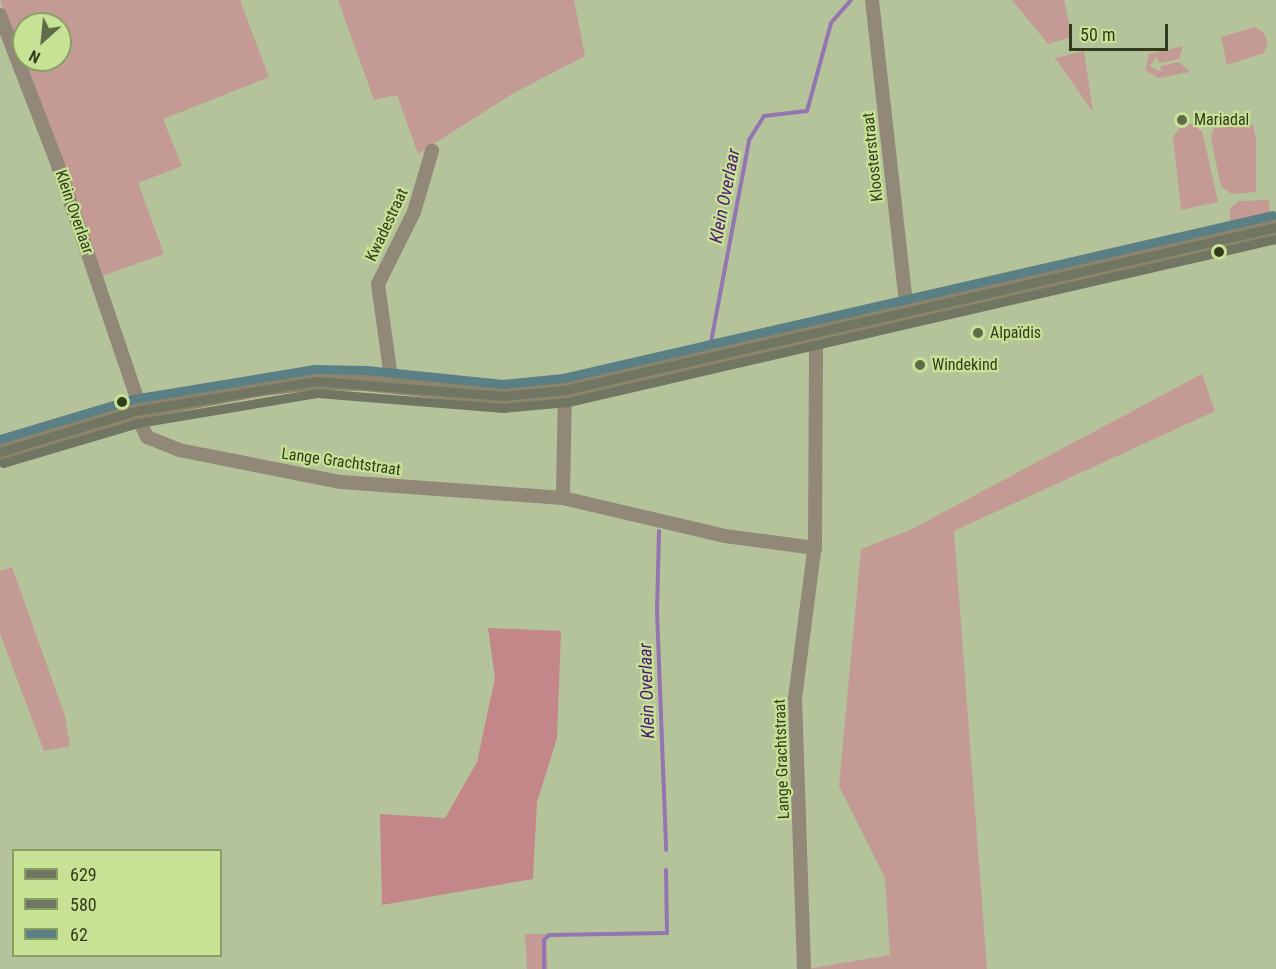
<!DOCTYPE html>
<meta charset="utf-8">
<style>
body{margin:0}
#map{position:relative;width:1276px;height:969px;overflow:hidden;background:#b5c39a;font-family:"Roboto Condensed",sans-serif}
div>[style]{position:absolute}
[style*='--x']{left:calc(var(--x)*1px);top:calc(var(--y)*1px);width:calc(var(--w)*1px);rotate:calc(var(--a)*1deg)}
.green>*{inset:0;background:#c39b94}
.forest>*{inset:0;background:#c48789}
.stream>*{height:4px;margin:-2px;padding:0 2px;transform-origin:2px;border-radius:2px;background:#9375b0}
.minor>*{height:14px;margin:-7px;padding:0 7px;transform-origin:7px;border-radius:7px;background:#918877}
.secondary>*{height:18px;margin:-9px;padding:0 9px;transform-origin:9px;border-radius:9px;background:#8c846c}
.bus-1>*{height:9px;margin:-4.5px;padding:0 4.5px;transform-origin:4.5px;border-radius:4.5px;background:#707661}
.bus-2>*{height:9px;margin:-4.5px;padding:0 4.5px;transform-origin:4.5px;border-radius:4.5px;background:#707661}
.bus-3>*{height:9px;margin:-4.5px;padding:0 4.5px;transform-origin:4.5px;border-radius:4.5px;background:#5a7f85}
.dots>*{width:16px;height:16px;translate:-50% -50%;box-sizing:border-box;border:3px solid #c7e195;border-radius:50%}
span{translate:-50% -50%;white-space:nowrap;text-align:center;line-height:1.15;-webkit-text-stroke:4.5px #c7e195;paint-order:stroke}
.poi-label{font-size:16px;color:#323c1d}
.left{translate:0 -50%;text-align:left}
.street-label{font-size:16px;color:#323c1d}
.water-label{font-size:18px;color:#4b1776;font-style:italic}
.legend{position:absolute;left:12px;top:849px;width:210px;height:108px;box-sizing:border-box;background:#c7e195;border:2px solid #8b9f65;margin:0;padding:8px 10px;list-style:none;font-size:18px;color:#323c1d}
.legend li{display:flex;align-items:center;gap:12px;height:30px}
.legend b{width:30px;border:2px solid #8b9f65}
.north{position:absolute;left:12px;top:12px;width:60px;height:60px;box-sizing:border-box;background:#c7e195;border:2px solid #8b9f65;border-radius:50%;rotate:207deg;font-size:16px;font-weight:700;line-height:24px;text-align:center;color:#323c1d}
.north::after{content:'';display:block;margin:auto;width:21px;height:27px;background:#606b49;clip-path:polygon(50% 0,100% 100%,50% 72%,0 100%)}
.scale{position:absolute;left:1069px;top:24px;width:99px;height:27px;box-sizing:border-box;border:3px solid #323c1d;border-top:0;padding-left:8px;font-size:18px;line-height:21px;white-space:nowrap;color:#323c1d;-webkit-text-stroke:4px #c7e195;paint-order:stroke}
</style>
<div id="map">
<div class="green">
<i style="clip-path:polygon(evenodd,240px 0,269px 77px,163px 119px,182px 166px,138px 183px,164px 254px,102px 276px,0 0,240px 0,24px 24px,60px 24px,60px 60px,24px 60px,24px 24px)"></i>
<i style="clip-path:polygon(338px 0,574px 0,585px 56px,512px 94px,418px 154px,397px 95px,374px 100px)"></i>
<i style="clip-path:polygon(1012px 0,1064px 0,1072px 37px,1048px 44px)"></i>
<i style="clip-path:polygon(1255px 27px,1264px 33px,1268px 43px,1264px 53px,1227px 65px,1221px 37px)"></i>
<i style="clip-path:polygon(1183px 46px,1179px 59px,1159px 63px,1157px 56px,1150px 66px,1161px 72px,1160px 66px,1179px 62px,1190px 72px,1158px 78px,1145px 70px,1149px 54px)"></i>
<i style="clip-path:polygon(1084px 51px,1093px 112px,1055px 58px)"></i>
<i style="clip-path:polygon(1229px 114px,1243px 116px,1252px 124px,1256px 137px,1256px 192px,1232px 194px,1221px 186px,1211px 139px,1215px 123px)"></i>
<i style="clip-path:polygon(1193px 124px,1202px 131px,1218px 202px,1181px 210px,1173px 137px,1182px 125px)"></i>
<i style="clip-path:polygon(1269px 200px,1270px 213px,1230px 222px,1230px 208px,1239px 201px)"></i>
<i style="clip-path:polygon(1202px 374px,1215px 411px,954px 531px,987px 969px,807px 969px,890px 955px,885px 878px,839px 786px,861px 549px,910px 530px)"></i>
<i style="clip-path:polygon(12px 567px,65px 716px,70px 746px,44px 751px,0 634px,0 571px)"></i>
<i style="clip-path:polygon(525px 934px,546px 934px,548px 969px,527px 969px)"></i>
</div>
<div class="forest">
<i style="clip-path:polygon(488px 628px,561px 631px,557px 738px,537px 802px,533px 879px,382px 905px,380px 814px,445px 818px,477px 762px,495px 678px)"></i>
</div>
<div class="stream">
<i style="--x:711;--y:342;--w:206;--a:-79.3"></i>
<i style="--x:749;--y:140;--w:28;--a:-58"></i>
<i style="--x:764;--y:116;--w:43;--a:-6.6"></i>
<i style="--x:807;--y:111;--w:91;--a:-74.7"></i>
<i style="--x:831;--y:23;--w:30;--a:-49"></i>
<i style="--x:659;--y:531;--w:80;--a:91.4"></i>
<i style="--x:657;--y:611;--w:239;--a:87.8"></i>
<i style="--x:544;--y:969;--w:29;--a:-90"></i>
<i style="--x:544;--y:940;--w:7;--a:-45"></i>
<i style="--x:549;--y:935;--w:118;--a:-1"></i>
<i style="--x:667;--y:933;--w:63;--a:-90.9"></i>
</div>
<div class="minor">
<i style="--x:872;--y:0;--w:313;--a:83.6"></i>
<i style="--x:0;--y:15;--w:159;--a:68.9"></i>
<i style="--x:57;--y:163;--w:248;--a:71.2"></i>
<i style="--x:137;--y:398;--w:13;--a:99"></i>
<i style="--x:135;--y:411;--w:29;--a:65"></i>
<i style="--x:147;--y:437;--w:35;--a:22"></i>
<i style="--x:179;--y:450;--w:165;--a:11.2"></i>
<i style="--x:341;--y:482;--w:223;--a:4.1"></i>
<i style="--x:392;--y:385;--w:102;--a:-97.9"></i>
<i style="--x:378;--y:284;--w:80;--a:-63.4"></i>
<i style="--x:414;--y:212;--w:64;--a:-73.6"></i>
<i style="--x:565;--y:390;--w:108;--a:91.1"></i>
<i style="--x:563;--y:498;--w:166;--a:13.2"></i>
<i style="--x:725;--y:536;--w:91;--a:7.6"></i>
<i style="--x:804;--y:969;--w:271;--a:-91.9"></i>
<i style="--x:795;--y:698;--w:156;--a:-82.6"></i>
<i style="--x:815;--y:543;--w:210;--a:-89.7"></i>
</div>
<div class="secondary">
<i style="--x:0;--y:452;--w:141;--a:-16.9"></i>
<i style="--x:135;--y:411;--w:129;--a:-10.7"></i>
<i style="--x:262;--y:387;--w:54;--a:-6.3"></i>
<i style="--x:316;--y:381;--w:49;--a:1.2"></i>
<i style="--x:365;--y:382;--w:139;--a:5.8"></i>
<i style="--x:503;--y:396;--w:62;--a:-5.5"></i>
<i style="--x:565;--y:390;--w:729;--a:-12.91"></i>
</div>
<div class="bus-1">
<i style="--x:0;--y:452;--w:141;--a:-16.9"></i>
<i style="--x:135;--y:411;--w:183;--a:-9.4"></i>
<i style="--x:316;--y:381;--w:188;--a:4.6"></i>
<i style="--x:503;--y:396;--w:62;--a:-5.5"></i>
<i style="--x:565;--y:390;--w:729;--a:-12.91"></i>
</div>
<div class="bus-2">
<i style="--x:3;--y:463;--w:141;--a:-16.5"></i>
<i style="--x:138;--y:423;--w:181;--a:-9.5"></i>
<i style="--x:317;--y:393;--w:187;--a:4.6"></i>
<i style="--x:503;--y:408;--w:65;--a:-5.3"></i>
<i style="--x:568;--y:402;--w:727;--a:-12.97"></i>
</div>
<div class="bus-3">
<i style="--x:0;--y:439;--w:139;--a:-16.7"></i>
<i style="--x:133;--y:399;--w:184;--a:-9.4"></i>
<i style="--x:315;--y:369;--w:51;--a:1.1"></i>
<i style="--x:366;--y:370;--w:138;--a:5.8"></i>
<i style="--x:503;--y:384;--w:60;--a:-5.7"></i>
<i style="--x:563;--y:378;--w:728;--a:-12.93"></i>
</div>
<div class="dots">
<i style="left:1182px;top:120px;background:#606b49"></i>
<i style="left:1219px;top:252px;background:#323c1d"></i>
<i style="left:978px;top:333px;background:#606b49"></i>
<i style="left:920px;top:365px;background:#606b49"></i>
<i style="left:122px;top:402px;background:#323c1d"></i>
</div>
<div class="poi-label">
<span class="left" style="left:1194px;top:120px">Mariadal</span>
<span class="left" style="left:990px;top:333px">Alpaïdis</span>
<span class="left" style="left:932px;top:365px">Windekind</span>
</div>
<div class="street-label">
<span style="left:873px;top:157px;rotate:-96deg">Kloosterstraat</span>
<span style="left:74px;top:212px;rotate:71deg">Klein Overlaar</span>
<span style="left:387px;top:225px;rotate:-65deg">Kwadestraat</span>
<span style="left:341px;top:462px;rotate:8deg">Lange Grachtstraat</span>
<span style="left:782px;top:759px;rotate:-92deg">Lange Grachtstraat</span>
</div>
<div class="water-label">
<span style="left:725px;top:196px;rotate:-79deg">Klein Overlaar</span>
<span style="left:647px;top:691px;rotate:-92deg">Klein Overlaar</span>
</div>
<ul class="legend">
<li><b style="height:8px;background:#707661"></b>629</li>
<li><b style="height:8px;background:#707661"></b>580</li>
<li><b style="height:8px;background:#5a7f85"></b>62</li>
</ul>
<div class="north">N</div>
<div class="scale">50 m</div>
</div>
